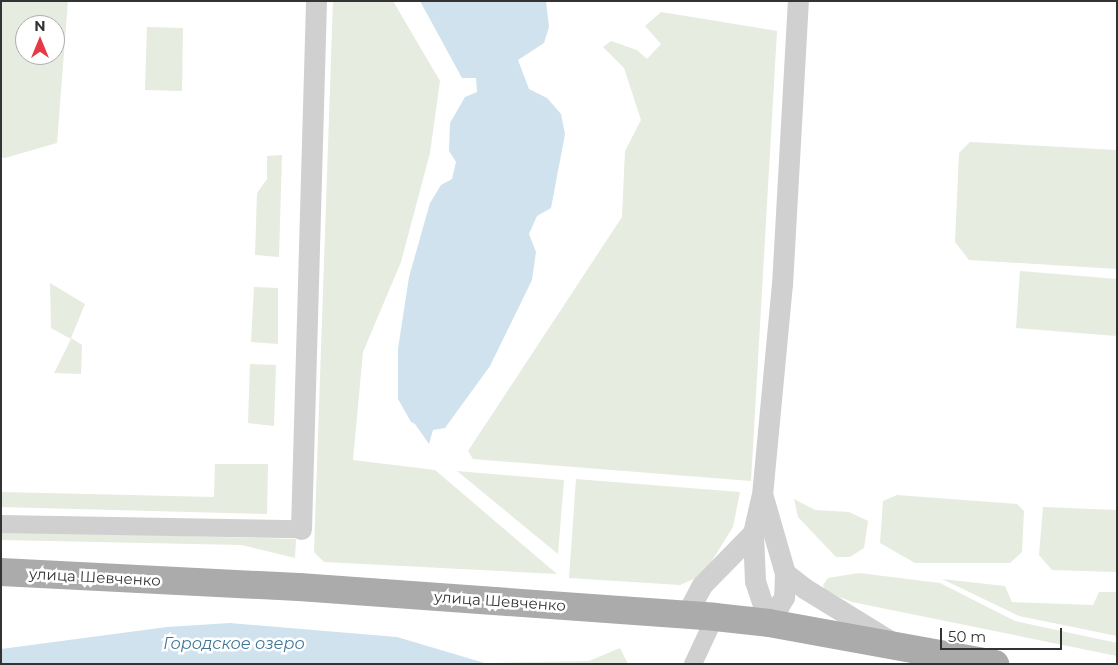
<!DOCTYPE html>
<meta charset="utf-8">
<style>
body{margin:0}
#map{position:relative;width:1118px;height:665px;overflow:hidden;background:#fff;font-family:Montserrat,sans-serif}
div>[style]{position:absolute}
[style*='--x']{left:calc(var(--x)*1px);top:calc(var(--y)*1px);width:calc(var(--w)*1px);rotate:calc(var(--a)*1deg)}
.green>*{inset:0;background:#e6ecdf}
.water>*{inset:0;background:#cfe2ee}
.minor>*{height:18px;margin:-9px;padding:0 9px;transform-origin:9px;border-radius:9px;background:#d0d0d0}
.tertiary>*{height:21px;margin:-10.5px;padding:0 10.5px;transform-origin:10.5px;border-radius:10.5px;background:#d0d0d0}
.primary>*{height:28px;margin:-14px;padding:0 14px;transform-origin:14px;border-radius:14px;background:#ababab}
span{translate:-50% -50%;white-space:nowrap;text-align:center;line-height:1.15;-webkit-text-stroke:5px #fff;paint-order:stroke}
.street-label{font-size:15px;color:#333}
.water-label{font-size:16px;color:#3f7597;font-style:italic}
.frame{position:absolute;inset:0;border:2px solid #333;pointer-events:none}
.north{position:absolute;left:15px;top:15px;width:50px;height:50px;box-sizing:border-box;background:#fff;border:1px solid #adadad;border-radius:50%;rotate:0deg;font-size:14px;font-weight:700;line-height:20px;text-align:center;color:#333}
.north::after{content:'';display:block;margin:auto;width:18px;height:22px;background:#e63946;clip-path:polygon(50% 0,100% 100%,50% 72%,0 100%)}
.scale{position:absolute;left:940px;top:628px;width:122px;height:22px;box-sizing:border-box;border:2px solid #333;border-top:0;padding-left:6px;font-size:15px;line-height:18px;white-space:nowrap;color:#333;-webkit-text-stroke:4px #fff;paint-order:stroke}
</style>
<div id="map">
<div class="green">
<i style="clip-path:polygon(evenodd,1px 1px,68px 1px,57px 143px,5px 158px,1px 157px,1px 1px,25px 25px,55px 25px,55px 55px,25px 55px,25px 25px)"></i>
<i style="clip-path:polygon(333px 1px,393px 1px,440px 81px,430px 153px,401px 262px,363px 352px,353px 460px,435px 470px,557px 574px,324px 562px,314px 552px)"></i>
<i style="clip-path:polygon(661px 12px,777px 31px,751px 481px,473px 459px,468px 451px,622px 217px,625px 151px,641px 120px,624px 68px,603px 47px,611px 41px,637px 50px,647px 59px,661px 44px,645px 26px)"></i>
<i style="clip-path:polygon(147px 27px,183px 28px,182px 91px,145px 90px)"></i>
<i style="clip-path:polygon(970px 142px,1117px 150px,1117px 269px,969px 260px,955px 242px,959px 153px)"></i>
<i style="clip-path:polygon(282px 155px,279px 257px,255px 255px,257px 193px,267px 179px,267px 156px)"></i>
<i style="clip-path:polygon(1020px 271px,1117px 279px,1117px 336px,1016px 328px)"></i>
<i style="clip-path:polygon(50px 283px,85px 304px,71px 338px,82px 345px,81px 374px,54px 373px,71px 339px,51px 328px)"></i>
<i style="clip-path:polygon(254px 287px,278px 288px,278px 344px,251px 342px)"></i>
<i style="clip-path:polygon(250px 364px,276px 365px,274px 426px,248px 423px)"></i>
<i style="clip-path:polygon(215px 464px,268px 464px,267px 514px,1px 507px,1px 492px,214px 497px)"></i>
<i style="clip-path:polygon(457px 471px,564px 480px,558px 554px)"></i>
<i style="clip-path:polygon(576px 479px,740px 492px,733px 527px,703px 575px,680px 585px,569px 578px)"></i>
<i style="clip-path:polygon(897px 495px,1017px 504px,1024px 511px,1022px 552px,1010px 563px,915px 563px,880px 543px,883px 501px)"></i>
<i style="clip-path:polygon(794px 499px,815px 510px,849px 512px,868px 521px,864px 548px,850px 557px,836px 557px,798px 517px)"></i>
<i style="clip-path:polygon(1043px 507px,1117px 510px,1117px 572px,1052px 570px,1039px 555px)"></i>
<i style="clip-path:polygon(1px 531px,296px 539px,295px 558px,242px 545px,1px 540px)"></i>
<i style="clip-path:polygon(859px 573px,940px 583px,1015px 621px,1117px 643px,1117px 656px,852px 602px,825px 591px,823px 585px,828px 578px)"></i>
<i style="clip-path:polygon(942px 579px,1005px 586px,1012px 602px,1093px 605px,1099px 592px,1117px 592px,1117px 636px,1019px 616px)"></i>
<i style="clip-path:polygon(620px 648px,628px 664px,488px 663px,589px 661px)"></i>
</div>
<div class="water">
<i style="clip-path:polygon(420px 1px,546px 1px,549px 27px,544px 43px,518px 60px,529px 89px,547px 98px,561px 114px,565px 134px,551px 208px,537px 216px,529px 234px,536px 252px,532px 280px,490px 366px,445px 428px,433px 430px,429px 444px,415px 424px,411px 422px,398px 399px,398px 349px,409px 277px,430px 203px,441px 185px,452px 179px,456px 162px,449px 151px,450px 123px,465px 97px,477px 92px,476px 78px,462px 78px)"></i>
<i style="clip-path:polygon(230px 623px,397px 637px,488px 664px,1px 664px,1px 649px,167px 627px)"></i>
</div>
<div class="minor">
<i style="--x:1;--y:524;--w:300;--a:1"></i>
<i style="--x:693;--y:664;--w:52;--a:-64.9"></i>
</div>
<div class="tertiary">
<i style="--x:763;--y:497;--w:79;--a:73.9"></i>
<i style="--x:785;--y:573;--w:24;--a:92"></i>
<i style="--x:784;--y:597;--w:30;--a:120"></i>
<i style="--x:301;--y:529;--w:528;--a:-88.37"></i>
<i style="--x:753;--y:533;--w:48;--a:87.6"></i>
<i style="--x:755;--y:581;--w:44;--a:71.6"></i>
<i style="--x:785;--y:573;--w:24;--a:38"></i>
<i style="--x:804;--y:588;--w:101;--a:31.6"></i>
<i style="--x:686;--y:615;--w:34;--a:-62"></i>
<i style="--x:702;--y:585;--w:73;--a:-45.6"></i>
<i style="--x:753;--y:533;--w:39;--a:-77"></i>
<i style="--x:762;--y:495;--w:211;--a:-84.6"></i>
<i style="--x:782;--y:285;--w:284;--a:-86.8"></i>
</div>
<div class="primary">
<i style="--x:1;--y:572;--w:298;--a:2.9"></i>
<i style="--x:299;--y:587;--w:417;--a:4.1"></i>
<i style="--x:715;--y:617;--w:54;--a:6.3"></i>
<i style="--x:769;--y:623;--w:230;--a:10.3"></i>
</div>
<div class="street-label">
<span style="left:95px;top:577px;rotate:3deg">улица Шевченко</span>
<span style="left:500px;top:601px;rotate:4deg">улица Шевченко</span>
</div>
<div class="water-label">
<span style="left:234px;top:644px">Городское озеро</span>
</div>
<div class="frame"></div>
<div class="north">N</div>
<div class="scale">50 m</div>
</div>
